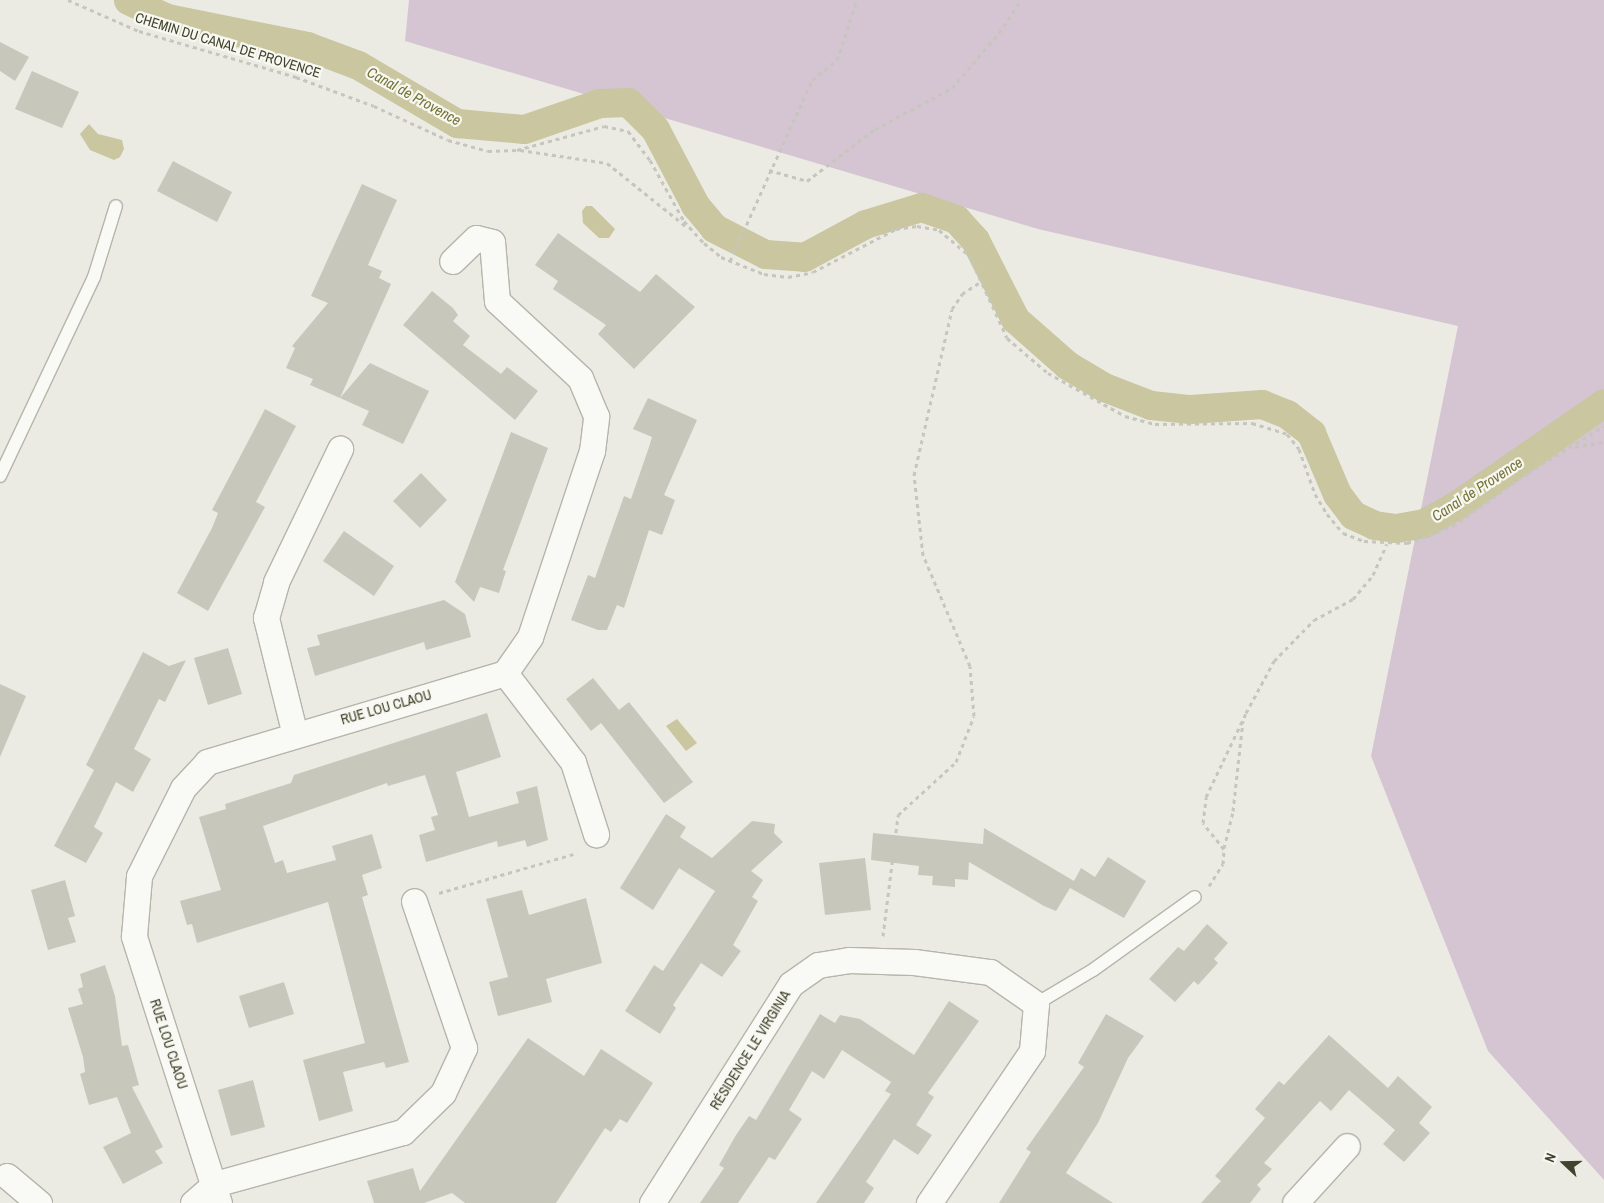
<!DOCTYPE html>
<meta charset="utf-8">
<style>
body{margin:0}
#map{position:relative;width:1604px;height:1203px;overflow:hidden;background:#ebebe4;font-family:"Archivo Narrow",sans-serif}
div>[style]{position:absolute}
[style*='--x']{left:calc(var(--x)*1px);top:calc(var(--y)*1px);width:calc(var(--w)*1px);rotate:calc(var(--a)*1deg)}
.green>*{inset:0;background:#d5c5d2}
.water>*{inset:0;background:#c9c6a0}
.canal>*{height:29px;margin:-14.5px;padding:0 14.5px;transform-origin:14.5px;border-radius:14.5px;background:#c9c6a0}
.building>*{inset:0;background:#c7c8bb}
.path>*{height:3px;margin-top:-1.5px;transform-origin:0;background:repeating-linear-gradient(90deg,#c6c6bd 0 4px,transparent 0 8px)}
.roads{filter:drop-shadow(1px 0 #b5b5a9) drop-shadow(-1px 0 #b5b5a9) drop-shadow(0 1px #b5b5a9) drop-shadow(0 -1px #b5b5a9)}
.lane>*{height:12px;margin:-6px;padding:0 6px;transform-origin:6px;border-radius:6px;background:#f9f9f6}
.street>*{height:25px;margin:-12.5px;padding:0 12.5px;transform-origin:12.5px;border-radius:12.5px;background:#f9f9f6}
span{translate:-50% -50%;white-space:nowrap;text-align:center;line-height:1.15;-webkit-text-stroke:4.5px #f8f8f3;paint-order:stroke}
.street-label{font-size:14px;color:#42432c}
.water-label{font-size:15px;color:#767337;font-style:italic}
.north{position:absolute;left:1539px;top:1138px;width:50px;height:50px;-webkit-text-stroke:4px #f8f8f3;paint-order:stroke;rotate:291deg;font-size:14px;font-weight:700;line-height:20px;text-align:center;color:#42432c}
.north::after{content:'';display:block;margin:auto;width:18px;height:22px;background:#42432c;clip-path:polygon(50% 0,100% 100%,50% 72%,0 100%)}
</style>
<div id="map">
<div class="green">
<i style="clip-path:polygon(409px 0,1604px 0,1604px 1180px,1488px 1051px,1371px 756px,1458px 326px,1038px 229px,405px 41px)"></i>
</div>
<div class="water">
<i style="clip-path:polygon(89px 124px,98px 134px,122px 140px,124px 149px,120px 157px,114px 160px,90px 150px,80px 134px)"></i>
<i style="clip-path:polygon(586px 206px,592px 206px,615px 229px,609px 238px,599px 238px,583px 223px,582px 211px)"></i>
<i style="clip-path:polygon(677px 719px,697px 743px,686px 751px,666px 726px)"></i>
</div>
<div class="canal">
<i style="--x:128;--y:0;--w:43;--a:24.8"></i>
<i style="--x:167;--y:18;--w:143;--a:11.3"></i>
<i style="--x:307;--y:46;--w:54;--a:20.4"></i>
<i style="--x:358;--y:65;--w:115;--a:30.4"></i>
<i style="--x:457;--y:123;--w:67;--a:5.1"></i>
<i style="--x:524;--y:129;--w:80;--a:-18.9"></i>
<i style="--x:600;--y:103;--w:28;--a:-2"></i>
<i style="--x:628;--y:102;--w:38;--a:45"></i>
<i style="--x:655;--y:129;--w:86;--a:62.2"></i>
<i style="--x:695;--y:205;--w:30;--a:50"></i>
<i style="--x:714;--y:228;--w:57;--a:27"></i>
<i style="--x:765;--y:254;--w:39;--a:4"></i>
<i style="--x:804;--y:257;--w:69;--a:-28.4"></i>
<i style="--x:865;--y:224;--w:59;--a:-16.9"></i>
<i style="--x:921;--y:207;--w:37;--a:19"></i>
<i style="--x:956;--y:219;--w:28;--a:48"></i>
<i style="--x:975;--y:240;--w:89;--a:63.1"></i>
<i style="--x:1015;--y:319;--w:69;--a:41.5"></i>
<i style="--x:1067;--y:365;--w:43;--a:30.7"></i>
<i style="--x:1104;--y:387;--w:50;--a:21"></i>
<i style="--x:1151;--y:405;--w:39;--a:6"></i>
<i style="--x:1190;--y:409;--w:72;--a:-4"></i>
<i style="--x:1262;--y:404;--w:27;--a:22"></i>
<i style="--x:1287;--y:414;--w:31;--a:38"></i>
<i style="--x:1311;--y:433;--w:66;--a:66.9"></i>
<i style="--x:1337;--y:494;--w:26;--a:53"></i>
<i style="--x:1353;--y:515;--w:23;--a:25"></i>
<i style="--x:1374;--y:525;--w:22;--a:8"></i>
<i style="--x:1396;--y:528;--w:28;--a:-10"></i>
<i style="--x:1424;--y:523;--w:35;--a:-29"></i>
<i style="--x:1455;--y:506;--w:181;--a:-34.7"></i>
</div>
<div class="building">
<i style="clip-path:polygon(0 42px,29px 57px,15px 81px,0 71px)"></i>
<i style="clip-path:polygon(32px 71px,79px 92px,62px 128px,15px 109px)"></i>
<i style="clip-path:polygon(173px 161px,232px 192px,217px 222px,157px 191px)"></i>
<i style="clip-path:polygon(362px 184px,397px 200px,368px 265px,382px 271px,379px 278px,391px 284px,340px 398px,310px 385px,313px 379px,286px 368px,295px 348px,292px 346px,328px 303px,311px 296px)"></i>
<i style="clip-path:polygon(558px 233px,640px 292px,656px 274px,695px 307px,634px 369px,598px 334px,606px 325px,553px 289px,558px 281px,535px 265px)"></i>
<i style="clip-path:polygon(432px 291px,453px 308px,458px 315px,453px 321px,470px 336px,463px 345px,501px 374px,507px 367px,538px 391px,515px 420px,403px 325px)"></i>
<i style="clip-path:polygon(370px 363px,429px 391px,403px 444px,362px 425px,369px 411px,340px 398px)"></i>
<i style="clip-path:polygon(648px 398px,697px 420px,664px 495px,675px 500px,662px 535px,649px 530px,624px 608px,617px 605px,607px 630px,598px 630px,571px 620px,588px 575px,595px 578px,624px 496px,631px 499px,649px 447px,652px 437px,633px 429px)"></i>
<i style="clip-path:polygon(265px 409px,296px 426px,256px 502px,265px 507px,208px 611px,177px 593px,212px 528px,218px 513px,212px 510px)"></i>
<i style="clip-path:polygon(511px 432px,548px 448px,503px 570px,506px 571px,499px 593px,480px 587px,474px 602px,455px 582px)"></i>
<i style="clip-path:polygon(421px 473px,447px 500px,420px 528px,393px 501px)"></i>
<i style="clip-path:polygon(344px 531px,394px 566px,374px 596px,323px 561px)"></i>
<i style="clip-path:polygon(444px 600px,465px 614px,471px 637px,426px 650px,424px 642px,315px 676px,307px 648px,320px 645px,317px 635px)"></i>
<i style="clip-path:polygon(228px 648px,242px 694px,208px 705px,194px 658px)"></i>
<i style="clip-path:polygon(143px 652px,169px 666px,186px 660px,165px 702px,159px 699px,134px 749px,151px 759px,133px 792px,116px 782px,94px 827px,103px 833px,86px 863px,54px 846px,94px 770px,86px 765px)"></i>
<i style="clip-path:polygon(593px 678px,619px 710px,629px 702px,693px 782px,664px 803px,601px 723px,591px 731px,566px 699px)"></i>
<i style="clip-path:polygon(0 684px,26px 696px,0 757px)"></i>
<i style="clip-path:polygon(487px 713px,501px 757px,456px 772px,469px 817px,519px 803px,516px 792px,537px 786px,548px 840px,527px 847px,525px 840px,498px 847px,497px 841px,426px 862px,419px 835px,435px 830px,431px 817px,438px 815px,425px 775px,388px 786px,387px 783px,263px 826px,275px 863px,283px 860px,287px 873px,336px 860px,332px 846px,372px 834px,382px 868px,362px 875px,368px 895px,362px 897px,409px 1062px,386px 1068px,384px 1062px,343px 1072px,353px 1111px,319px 1121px,303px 1060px,365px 1043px,328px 902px,197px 943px,192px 924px,187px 925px,180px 901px,221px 890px,199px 817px,226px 809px,225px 804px,291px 783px,294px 775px)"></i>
<i style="clip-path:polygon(666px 814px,686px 827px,680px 837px,712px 858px,752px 821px,775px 824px,774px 833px,783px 842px,751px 871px,763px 880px,752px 897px,758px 901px,733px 945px,741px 951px,722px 977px,701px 963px,673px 1005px,676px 1008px,660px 1034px,625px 1011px,654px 965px,663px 971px,715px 891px,679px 868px,653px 910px,620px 888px)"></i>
<i style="clip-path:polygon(984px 828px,1074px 881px,1081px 868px,1095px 877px,1108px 857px,1146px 881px,1124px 918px,1070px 888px,1056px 911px,1044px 906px,969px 862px,968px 880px,955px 879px,955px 887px,932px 885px,933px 876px,918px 875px,919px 866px,871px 860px,873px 833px,983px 844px)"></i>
<i style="clip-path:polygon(865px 858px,871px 910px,825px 915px,819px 863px)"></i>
<i style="clip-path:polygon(65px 880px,75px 916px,68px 918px,76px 942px,48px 950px,31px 890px)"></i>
<i style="clip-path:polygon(522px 890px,529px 915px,586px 898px,602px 963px,546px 979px,552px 1002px,498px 1016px,489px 982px,508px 977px,486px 899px)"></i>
<i style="clip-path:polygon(1207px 924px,1228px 943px,1214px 959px,1218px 963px,1198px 985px,1194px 981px,1175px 1002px,1149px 979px,1178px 947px,1184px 951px)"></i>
<i style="clip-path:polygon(105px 965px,115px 996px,122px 1046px,128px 1045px,139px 1085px,132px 1087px,163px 1147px,155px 1151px,163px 1163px,123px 1184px,103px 1147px,131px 1133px,117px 1097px,89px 1105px,80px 1074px,85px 1072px,83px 1057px,68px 1008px,83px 1004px,78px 989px,83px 987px,80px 974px)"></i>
<i style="clip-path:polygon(284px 982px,294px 1014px,249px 1028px,239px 996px)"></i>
<i style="clip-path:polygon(949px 1001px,979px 1021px,928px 1093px,934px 1097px,916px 1125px,932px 1135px,918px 1155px,894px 1139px,866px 1182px,874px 1188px,864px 1203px,816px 1203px,891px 1094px,885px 1091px,891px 1082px,842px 1050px,824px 1079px,812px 1071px,789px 1110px,802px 1119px,775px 1160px,769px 1157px,738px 1203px,700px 1203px,724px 1168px,719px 1165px,736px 1135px,749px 1116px,756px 1120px,820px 1014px,835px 1023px,840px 1015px,860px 1019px,914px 1055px)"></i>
<i style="clip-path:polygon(1106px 1014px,1144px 1036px,1128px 1058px,1098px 1123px,1066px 1173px,1113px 1203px,999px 1203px,1031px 1152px,1026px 1149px,1084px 1067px,1078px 1063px)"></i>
<i style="clip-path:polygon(1329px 1035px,1388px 1088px,1398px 1076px,1432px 1107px,1419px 1123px,1430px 1133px,1404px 1162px,1383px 1144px,1395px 1130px,1349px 1090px,1331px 1111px,1320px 1101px,1264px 1163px,1272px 1169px,1257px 1185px,1261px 1189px,1250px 1203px,1201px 1203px,1221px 1181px,1215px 1176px,1265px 1118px,1255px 1109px,1279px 1081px,1284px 1085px)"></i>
<i style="clip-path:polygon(528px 1038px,584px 1076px,601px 1049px,653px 1083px,627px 1123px,620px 1119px,611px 1132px,605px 1128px,556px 1203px,465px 1203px,452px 1193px,424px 1203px,374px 1203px,367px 1181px,413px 1168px,420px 1191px)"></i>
<i style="clip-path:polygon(253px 1080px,265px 1127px,231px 1136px,218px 1090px)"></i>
</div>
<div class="path">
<i style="--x:68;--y:0;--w:77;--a:23.6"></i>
<i style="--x:139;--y:31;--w:164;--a:16.3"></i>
<i style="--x:296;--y:77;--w:83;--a:20.4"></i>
<i style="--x:374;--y:106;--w:81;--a:24.7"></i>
<i style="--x:448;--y:140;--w:41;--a:15.4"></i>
<i style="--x:488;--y:151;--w:29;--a:-2"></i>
<i style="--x:517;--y:150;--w:90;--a:-15.4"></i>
<i style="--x:604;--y:126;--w:25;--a:12"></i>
<i style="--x:628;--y:131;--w:36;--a:53"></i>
<i style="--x:650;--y:160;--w:70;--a:60.9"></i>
<i style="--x:684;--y:221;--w:30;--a:48"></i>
<i style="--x:704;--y:243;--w:22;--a:39"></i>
<i style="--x:721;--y:257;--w:46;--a:21.6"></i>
<i style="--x:764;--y:274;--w:24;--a:7"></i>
<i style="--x:788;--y:277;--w:25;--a:-11"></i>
<i style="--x:813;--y:272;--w:93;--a:-27.4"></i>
<i style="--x:896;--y:229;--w:21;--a:-8"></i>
<i style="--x:917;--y:226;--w:22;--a:10"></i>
<i style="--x:939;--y:230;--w:39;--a:40"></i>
<i style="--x:969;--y:255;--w:91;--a:65.4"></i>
<i style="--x:1007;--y:338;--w:54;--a:40.5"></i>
<i style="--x:1048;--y:373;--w:88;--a:29.2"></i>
<i style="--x:1125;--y:416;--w:31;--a:15"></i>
<i style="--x:1155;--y:424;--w:97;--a:-0.6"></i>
<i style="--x:1252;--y:423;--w:37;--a:17"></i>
<i style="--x:1287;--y:434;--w:19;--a:51"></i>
<i style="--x:1299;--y:449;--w:48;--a:70.4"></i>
<i style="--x:1315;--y:494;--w:23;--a:59"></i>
<i style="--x:1327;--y:514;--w:25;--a:50"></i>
<i style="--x:1343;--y:533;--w:22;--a:21"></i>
<i style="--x:1364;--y:541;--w:43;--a:2.7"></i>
<i style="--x:1407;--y:543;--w:49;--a:-20.3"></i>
<i style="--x:1453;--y:526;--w:92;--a:-35.2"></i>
<i style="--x:1528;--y:473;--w:89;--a:-31.7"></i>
<i style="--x:520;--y:150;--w:88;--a:8.5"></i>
<i style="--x:607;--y:163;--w:102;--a:38.7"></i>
<i style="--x:769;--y:170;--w:40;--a:16"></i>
<i style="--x:807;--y:181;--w:86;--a:-37.4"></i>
<i style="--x:875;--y:129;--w:87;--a:-28"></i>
<i style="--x:952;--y:88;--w:72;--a:-49.5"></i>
<i style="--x:999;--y:33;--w:40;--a:-56"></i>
<i style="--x:730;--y:261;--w:199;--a:-65.6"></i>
<i style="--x:812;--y:80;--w:32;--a:-39"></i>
<i style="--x:837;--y:60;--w:63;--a:-71.6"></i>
<i style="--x:1575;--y:447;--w:29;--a:-10"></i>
<i style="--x:1224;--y:848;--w:38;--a:-76"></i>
<i style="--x:1233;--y:811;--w:91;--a:-83.7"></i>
<i style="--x:1209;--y:886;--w:26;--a:-58"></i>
<i style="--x:1223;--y:864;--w:15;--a:-86"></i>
<i style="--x:1224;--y:849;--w:33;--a:-129"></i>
<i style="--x:1203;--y:823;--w:26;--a:-83"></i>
<i style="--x:1206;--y:797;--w:93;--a:-64.5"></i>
<i style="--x:1246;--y:713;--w:59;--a:-61.7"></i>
<i style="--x:1274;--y:661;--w:57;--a:-45.7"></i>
<i style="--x:1314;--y:620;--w:44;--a:-28.3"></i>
<i style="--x:1353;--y:599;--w:31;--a:-50"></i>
<i style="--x:1373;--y:575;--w:34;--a:-66"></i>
<i style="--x:439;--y:893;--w:144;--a:-16.2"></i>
<i style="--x:883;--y:936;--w:122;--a:-82.9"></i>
<i style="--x:898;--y:815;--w:79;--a:-42.4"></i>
<i style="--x:956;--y:762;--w:49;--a:-68.6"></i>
<i style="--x:974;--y:716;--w:50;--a:-94.6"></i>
<i style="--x:970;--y:666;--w:121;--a:-112.9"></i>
<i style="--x:923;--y:555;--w:81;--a:-96.4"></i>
<i style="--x:914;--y:475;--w:170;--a:-77.1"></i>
<i style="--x:952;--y:309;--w:18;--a:-56"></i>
<i style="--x:962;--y:294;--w:20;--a:-33"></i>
</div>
<div class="roads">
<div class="lane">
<i style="--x:0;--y:476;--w:220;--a:-64.7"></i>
<i style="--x:94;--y:277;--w:74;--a:-72.8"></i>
<i style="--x:1036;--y:1004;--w:66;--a:-30.8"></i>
<i style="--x:1093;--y:970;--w:125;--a:-35.6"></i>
</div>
<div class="street">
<i style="--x:505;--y:673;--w:112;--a:52.6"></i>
<i style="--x:573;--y:762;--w:76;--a:72.3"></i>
<i style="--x:295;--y:735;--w:121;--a:-103.9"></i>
<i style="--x:266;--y:618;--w:37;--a:-74"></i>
<i style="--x:276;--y:582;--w:148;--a:-64.3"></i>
<i style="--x:7;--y:1176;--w:42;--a:40.2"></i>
<i style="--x:193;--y:1203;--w:29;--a:-41"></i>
<i style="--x:215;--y:1184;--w:195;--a:-15.5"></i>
<i style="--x:403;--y:1132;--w:56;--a:-44.3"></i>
<i style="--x:443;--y:1093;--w:50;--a:-65"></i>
<i style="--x:464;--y:1048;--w:155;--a:-108.8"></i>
<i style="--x:219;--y:1203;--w:280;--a:-107.7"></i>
<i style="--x:134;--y:936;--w:60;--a:-85.2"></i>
<i style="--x:139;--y:876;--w:98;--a:-63.4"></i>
<i style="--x:183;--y:788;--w:35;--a:-47"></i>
<i style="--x:207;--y:762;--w:311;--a:-16.6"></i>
<i style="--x:505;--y:673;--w:44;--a:-55.2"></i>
<i style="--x:530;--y:637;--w:196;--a:-71.6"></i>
<i style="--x:592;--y:451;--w:35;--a:-83"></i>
<i style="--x:596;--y:416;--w:41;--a:-112.8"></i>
<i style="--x:580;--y:378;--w:113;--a:-137.1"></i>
<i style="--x:497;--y:301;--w:59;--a:-94.8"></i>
<i style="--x:492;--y:242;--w:16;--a:-166"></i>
<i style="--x:476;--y:238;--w:33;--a:136"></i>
<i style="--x:652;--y:1203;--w:259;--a:-57.6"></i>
<i style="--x:791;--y:984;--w:33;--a:-35"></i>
<i style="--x:818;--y:965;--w:31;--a:-9"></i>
<i style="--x:849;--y:960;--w:65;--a:1.8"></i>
<i style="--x:914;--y:962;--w:77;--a:7.5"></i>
<i style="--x:990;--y:972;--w:56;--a:34.8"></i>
<i style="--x:1036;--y:1004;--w:47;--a:94.9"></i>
<i style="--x:1032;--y:1051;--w:184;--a:124.1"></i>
<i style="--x:1295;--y:1203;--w:77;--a:-47.6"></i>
</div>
</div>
<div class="street-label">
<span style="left:228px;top:45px;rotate:17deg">CHEMIN DU CANAL DE PROVENCE</span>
<span style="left:386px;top:707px;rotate:-16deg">RUE LOU CLAOU</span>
<span style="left:169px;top:1044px;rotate:72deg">RUE LOU CLAOU</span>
<span style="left:750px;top:1050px;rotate:-58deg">RÉSIDENCE LE VIRGINIA</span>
</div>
<div class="water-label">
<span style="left:414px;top:96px;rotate:29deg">Canal de Provence</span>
<span style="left:1477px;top:489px;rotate:-33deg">Canal de Provence</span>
</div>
<div class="north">N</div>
</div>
